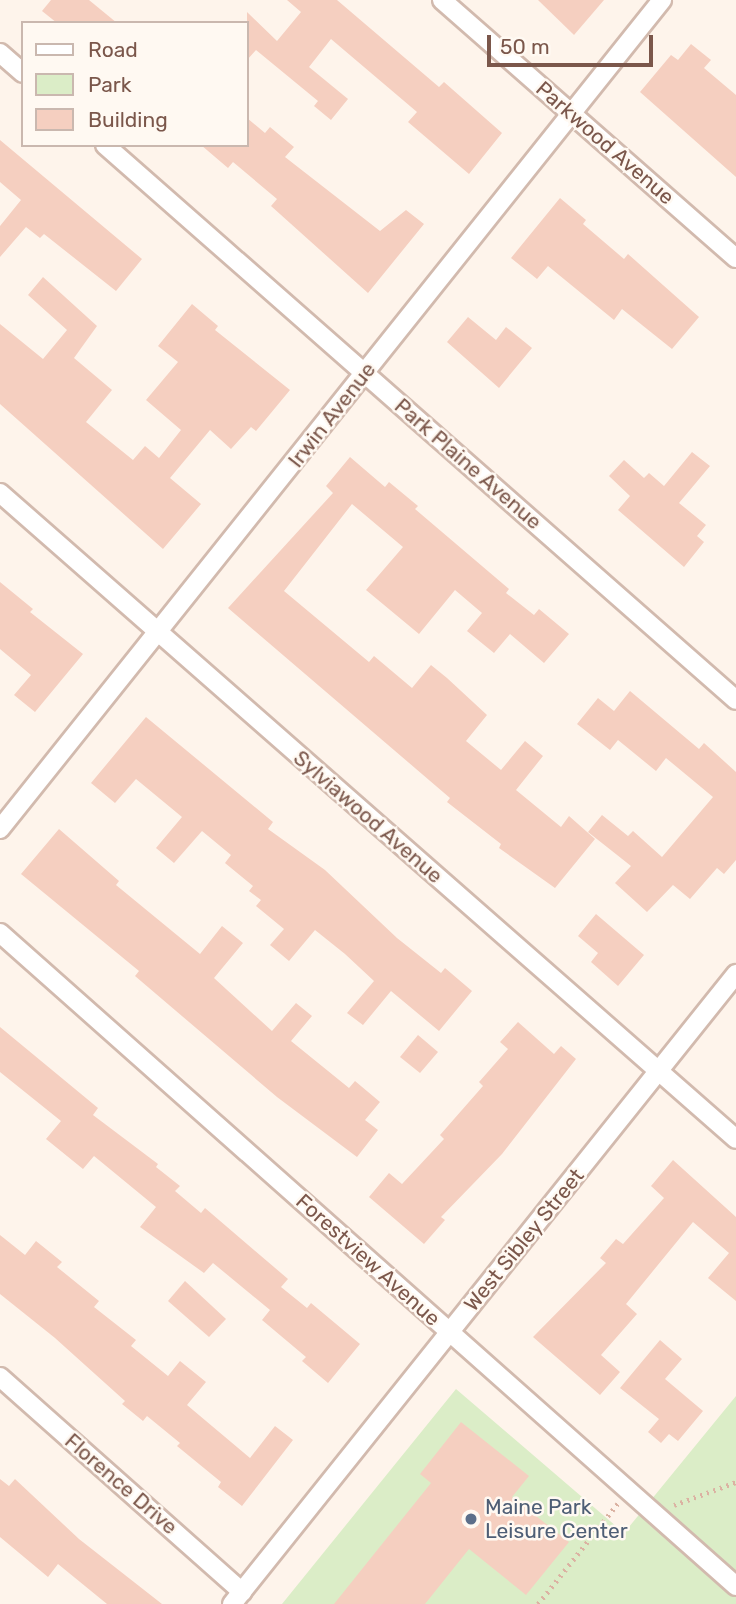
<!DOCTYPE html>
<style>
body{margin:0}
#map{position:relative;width:736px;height:1604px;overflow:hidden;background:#fef4eb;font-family:Rubik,sans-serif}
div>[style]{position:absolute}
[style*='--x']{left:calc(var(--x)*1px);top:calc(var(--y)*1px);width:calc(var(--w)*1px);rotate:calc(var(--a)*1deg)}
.green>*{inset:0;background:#dbedc7}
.building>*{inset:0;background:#f5cfc0}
.path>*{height:4.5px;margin-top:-2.25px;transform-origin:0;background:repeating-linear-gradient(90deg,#dbb2a2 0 2px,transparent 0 7px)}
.roads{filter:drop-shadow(2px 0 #d2baae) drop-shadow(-2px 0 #d2baae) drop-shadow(0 2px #d2baae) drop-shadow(0 -2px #d2baae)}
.minor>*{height:18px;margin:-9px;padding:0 9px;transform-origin:9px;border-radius:9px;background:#fff}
.dots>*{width:19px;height:19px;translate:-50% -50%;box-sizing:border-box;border:4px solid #fff9f2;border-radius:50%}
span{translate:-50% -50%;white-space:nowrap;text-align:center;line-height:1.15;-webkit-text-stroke:5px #fff9f2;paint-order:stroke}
.street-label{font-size:21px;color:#7b574b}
.service-label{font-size:21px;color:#4e5e75}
.left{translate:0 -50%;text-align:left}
.legend{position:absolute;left:21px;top:21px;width:228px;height:126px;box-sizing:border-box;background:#fff9f2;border:2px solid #cab8af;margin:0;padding:9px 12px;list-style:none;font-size:21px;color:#7b574b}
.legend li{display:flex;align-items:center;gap:14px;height:35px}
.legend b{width:35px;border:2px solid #cab8af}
.scale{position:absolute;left:487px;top:35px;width:166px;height:32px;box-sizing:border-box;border:4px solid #7b574b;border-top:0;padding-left:9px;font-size:21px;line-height:24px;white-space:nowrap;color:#7b574b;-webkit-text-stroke:5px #fff9f2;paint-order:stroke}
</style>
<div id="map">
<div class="green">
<i style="clip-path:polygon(456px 1389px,624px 1533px,736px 1396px,736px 1604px,282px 1604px)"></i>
</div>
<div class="building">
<i style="clip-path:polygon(51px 0,89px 0,117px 23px,57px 23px,42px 11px)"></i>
<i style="clip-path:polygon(287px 0,337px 0,439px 87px,444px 82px,502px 133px,469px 174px,408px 122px,417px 112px,331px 39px,309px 67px,348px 99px,331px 120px,314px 106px,318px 101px,256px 50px,247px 60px,247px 12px,277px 41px,301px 12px)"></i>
<i style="clip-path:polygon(538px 0,604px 0,574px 35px)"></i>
<i style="clip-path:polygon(691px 44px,711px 60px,704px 68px,736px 95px,736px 177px,640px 92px,671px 55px,678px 60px)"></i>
<i style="clip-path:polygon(247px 118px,265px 133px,270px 127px,294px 147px,285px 157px,380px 231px,406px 210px,424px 224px,368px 293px,271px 206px,277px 199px,233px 162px,228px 168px,201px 145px,247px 145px)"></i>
<i style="clip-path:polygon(0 140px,142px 259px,116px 291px,44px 234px,40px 238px,26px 227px,0 257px,0 226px,21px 200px,0 182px)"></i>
<i style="clip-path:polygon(560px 198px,586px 220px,583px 224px,624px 259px,628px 254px,699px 317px,672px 349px,622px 309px,614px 320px,548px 266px,537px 279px,511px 258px)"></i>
<i style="clip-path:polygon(43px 277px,97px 326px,74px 358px,112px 390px,86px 422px,133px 460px,145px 446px,159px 458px,181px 430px,146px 400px,178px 362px,158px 346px,192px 304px,218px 326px,215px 330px,290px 390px,256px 431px,251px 427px,231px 449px,210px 430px,170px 478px,201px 504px,163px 549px,0 404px,0 324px,43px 359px,67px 330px,28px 295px)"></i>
<i style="clip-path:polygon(468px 317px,496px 340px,506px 327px,532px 348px,499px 388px,447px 342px)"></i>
<i style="clip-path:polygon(692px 452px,710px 466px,679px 503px,706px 525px,697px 536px,704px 542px,684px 567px,618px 510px,630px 496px,609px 476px,624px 460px,644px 478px,649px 473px,664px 486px)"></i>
<i style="clip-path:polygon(350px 457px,385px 487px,389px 482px,418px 506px,415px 509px,509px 589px,506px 593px,534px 615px,539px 609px,569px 634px,544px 663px,510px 634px,494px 653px,467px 631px,482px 613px,455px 590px,419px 634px,366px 590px,403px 547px,352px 504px,284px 591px,369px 662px,374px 656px,412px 688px,431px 665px,447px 678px,487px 715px,466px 741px,501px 770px,525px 741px,543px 756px,516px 790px,561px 827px,569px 816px,595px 839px,555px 888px,499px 848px,501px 844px,447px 802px,450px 798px,228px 608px,333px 493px,326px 486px)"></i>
<i style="clip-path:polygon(0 582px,33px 609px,30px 612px,83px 654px,35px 712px,14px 695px,31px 675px,0 649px)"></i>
<i style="clip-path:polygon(630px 691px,699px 749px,704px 743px,736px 772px,736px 860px,724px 874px,717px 868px,690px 899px,673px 885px,647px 912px,615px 883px,631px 866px,588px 832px,602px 815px,628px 836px,633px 831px,662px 857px,713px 797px,666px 758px,656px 771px,618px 740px,610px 750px,577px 724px,598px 698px,614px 711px)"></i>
<i style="clip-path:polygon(146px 717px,273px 822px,268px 829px,325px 870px,397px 938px,441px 973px,445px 968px,472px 991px,439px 1031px,391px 991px,363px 1025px,347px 1013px,374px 981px,345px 954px,315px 930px,289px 961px,270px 945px,284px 929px,256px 906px,261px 900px,249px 891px,253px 886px,225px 863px,231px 855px,202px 831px,174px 863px,156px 848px,182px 817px,136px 779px,115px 803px,91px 783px)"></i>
<i style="clip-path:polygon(59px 829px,119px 881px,116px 885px,200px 954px,222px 926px,243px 943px,214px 978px,272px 1031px,296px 1003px,312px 1016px,291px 1041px,349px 1088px,355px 1081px,380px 1102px,365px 1120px,378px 1130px,357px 1157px,277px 1097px,135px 976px,139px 971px,21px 874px)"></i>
<i style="clip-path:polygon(596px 914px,644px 955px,618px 986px,591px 962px,598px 953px,578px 936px)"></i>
<i style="clip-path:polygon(518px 1022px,554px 1054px,561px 1046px,576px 1059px,502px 1154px,441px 1217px,445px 1220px,424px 1244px,369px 1197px,389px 1173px,402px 1184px,444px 1139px,440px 1135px,483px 1086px,479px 1082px,508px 1049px,500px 1042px)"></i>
<i style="clip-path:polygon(0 1027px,98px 1108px,93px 1115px,158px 1164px,156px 1167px,180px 1186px,175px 1191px,201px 1213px,205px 1208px,288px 1279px,281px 1287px,307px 1308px,311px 1303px,360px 1344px,328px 1383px,302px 1361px,306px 1357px,262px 1320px,270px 1310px,213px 1263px,204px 1273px,140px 1227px,156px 1207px,94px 1156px,83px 1169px,46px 1139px,61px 1121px,0 1072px)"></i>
<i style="clip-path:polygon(418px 1035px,438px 1052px,420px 1073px,400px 1057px)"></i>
<i style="clip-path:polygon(673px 1160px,736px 1217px,736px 1301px,708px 1278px,729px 1253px,693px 1222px,626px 1304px,637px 1314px,601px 1355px,620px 1372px,600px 1395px,533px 1337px,606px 1263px,600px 1258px,616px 1239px,623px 1244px,664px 1198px,651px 1186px)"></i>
<i style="clip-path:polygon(0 1235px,25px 1255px,36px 1241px,62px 1262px,57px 1267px,99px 1301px,94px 1307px,136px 1340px,131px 1346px,168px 1376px,180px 1361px,206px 1382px,187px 1405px,250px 1458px,275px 1426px,293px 1440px,242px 1506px,218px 1487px,221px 1482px,177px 1446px,180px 1443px,147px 1416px,143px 1421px,122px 1404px,125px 1401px,55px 1338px,0 1294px)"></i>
<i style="clip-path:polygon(185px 1281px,226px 1319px,209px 1337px,168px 1301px)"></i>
<i style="clip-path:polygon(660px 1340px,682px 1359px,665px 1379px,703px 1411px,678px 1441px,669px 1434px,661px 1443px,648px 1432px,659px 1419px,620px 1388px)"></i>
<i style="clip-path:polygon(461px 1422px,529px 1476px,512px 1497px,569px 1542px,526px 1595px,469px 1549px,425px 1604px,334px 1604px,431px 1483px,420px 1474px)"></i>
<i style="clip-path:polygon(0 1479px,9px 1486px,15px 1479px,79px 1539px,162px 1604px,107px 1604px,58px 1564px,48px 1577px,0 1537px)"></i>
</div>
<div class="path">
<i style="--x:674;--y:1505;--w:66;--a:-20.4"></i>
<i style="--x:538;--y:1604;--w:129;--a:-51.6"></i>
</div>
<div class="roads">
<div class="minor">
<i style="--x:442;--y:0;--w:391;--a:41.3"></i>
<i style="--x:0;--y:53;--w:30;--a:41"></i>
<i style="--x:105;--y:145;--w:840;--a:41.33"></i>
<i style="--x:0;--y:493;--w:979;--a:41.27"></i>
<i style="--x:0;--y:829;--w:1061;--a:-51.39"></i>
<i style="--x:0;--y:933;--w:984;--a:41.58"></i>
<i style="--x:0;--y:1377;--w:324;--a:41.6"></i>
<i style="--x:232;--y:1604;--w:807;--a:-51.34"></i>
</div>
</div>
<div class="dots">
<i style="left:471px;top:1519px;background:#5c6f8a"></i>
</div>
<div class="street-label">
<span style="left:605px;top:143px;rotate:41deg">Parkwood Avenue</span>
<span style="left:332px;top:415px;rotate:-52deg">Irwin Avenue</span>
<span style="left:468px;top:464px;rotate:41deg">Park Plaine Avenue</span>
<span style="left:368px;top:817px;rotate:41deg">Sylviawood Avenue</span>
<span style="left:524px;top:1240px;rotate:-51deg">West Sibley Street</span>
<span style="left:368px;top:1260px;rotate:42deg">Forestview Avenue</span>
<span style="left:121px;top:1484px;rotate:41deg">Florence Drive</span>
</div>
<div class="service-label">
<span class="left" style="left:485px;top:1519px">Maine Park<br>Leisure Center</span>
</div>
<ul class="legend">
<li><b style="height:9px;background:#fff"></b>Road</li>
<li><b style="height:19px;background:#dbedc7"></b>Park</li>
<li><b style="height:19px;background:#f5cfc0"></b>Building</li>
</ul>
<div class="scale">50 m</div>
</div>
